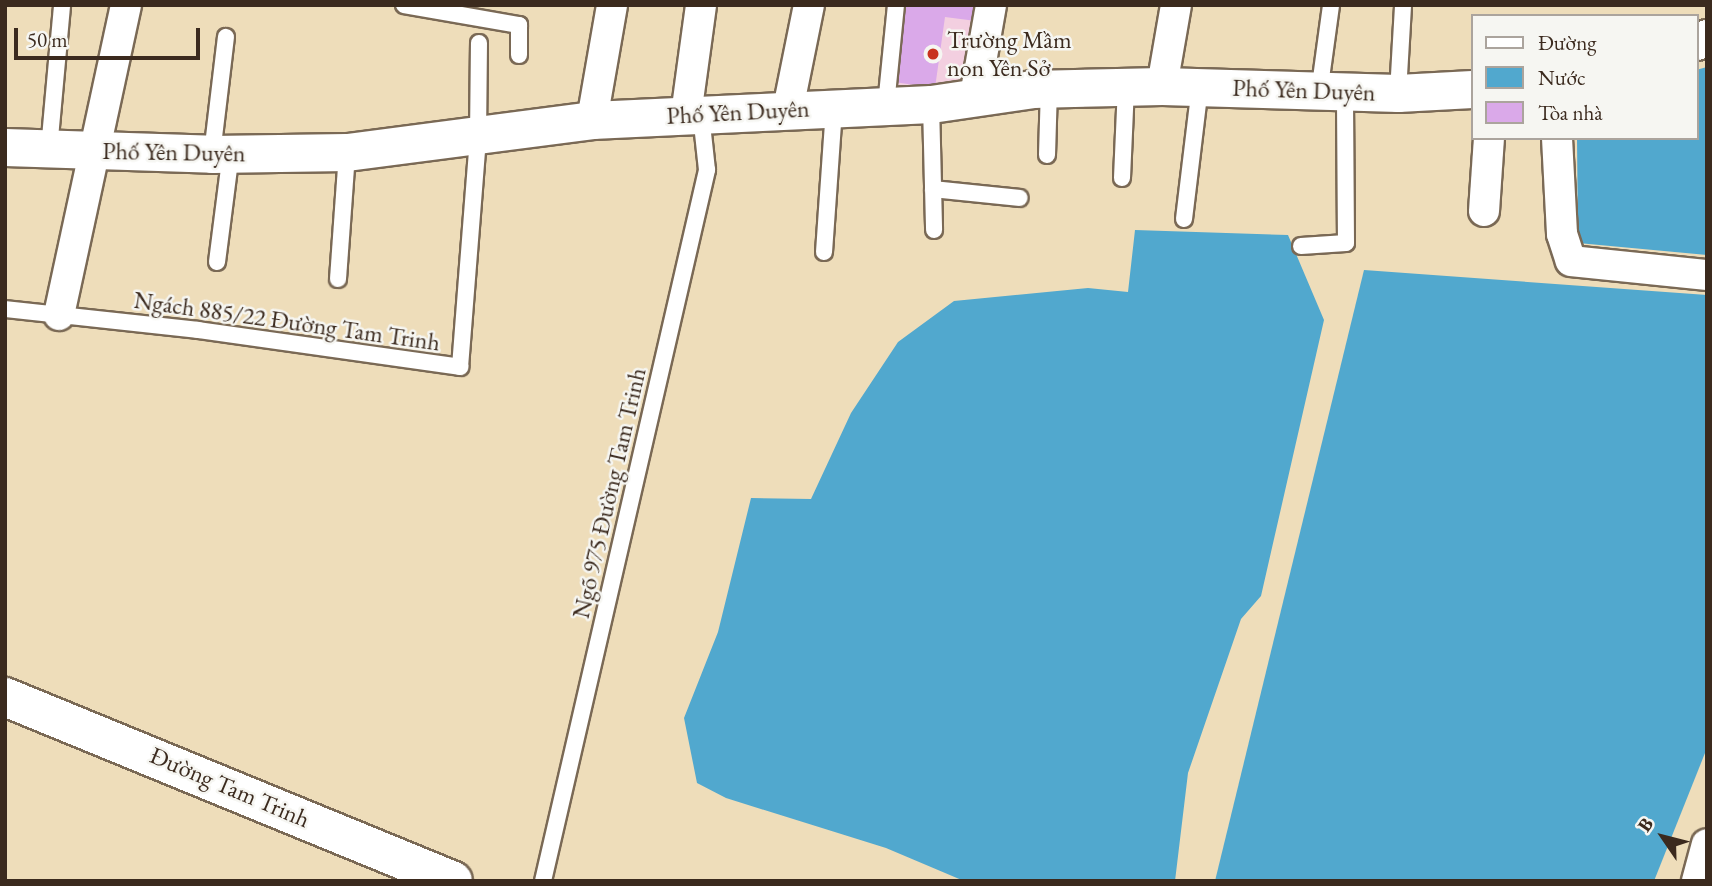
<!DOCTYPE html>
<meta charset="utf-8">
<style>
body{margin:0}
#map{position:relative;width:1712px;height:886px;overflow:hidden;background:#eeddba;font-family:"EB Garamond",serif}
div>[style]{position:absolute}
[style*='--x']{left:calc(var(--x)*1px);top:calc(var(--y)*1px);width:calc(var(--w)*1px);rotate:calc(var(--a)*1deg)}
.built>*{inset:0;background:#f3cfe0}
.water>*{inset:0;background:#51a8ce}
.building>*{inset:0;background:#daa9e9}
.roads{filter:drop-shadow(2px 0 #7a6955) drop-shadow(-2px 0 #7a6955) drop-shadow(0 2px #7a6955) drop-shadow(0 -2px #7a6955)}
.service>*{height:16px;margin:-8px;padding:0 8px;transform-origin:8px;border-radius:8px;background:#fff}
.minor>*{height:30px;margin:-15px;padding:0 15px;transform-origin:15px;border-radius:15px;background:#fff}
.tertiary>*{height:37px;margin:-18.5px;padding:0 18.5px;transform-origin:18.5px;border-radius:18.5px;background:#fff}
.secondary>*{height:38px;margin:-19px;padding:0 19px;transform-origin:19px;border-radius:19px;background:#fff}
.dots>*{width:19px;height:19px;translate:-50% -50%;box-sizing:border-box;border:4px solid #f6f6f2;border-radius:50%}
span{translate:-50% -50%;white-space:nowrap;text-align:center;line-height:1.15;-webkit-text-stroke:5px #f6f6f2;paint-order:stroke}
.poi-label{font-size:24px;color:#3b2a1e}
.left{translate:0 -50%;text-align:left}
.street-label{font-size:24px;color:#3b2a1e}
.frame{position:absolute;inset:0;border:7px solid #3b2a1e;pointer-events:none}
.legend{position:absolute;left:1471px;top:14px;width:228px;height:126px;box-sizing:border-box;background:#f6f6f2;border:2px solid #aba49d;margin:0;padding:9px 12px;list-style:none;font-size:21px;color:#3b2a1e}
.legend li{display:flex;align-items:center;gap:14px;height:35px}
.legend b{width:35px;border:2px solid #aba49d}
.north{position:absolute;left:1628px;top:802px;width:70px;height:70px;-webkit-text-stroke:5px #f6f6f2;paint-order:stroke;rotate:305deg;font-size:19px;font-weight:700;line-height:28px;text-align:center;color:#3b2a1e}
.north::after{content:'';display:block;margin:auto;width:24px;height:32px;background:#3b2a1e;clip-path:polygon(50% 0,100% 100%,50% 72%,0 100%)}
.scale{position:absolute;left:14px;top:28px;width:186px;height:32px;box-sizing:border-box;border:4px solid #3b2a1e;border-top:0;padding-left:9px;font-size:21px;line-height:24px;white-space:nowrap;color:#3b2a1e;-webkit-text-stroke:5px #f6f6f2;paint-order:stroke}
</style>
<div id="map">
<div class="built">
<i style="clip-path:polygon(901px 5px,978px 5px,967px 87px,891px 97px)"></i>
</div>
<div class="water">
<i style="clip-path:polygon(1707px 67px,1707px 255px,1578px 243px,1577px 138px,1696px 138px,1696px 70px)"></i>
<i style="clip-path:polygon(1135px 230px,1288px 235px,1324px 320px,1261px 596px,1241px 619px,1188px 773px,1175px 881px,964px 881px,886px 848px,726px 798px,697px 783px,684px 718px,718px 632px,751px 498px,811px 499px,851px 413px,898px 342px,954px 301px,1088px 288px,1128px 292px)"></i>
<i style="clip-path:polygon(1364px 270px,1707px 295px,1707px 748px,1654px 881px,1215px 881px)"></i>
</div>
<div class="building">
<i style="clip-path:polygon(904px 5px,978px 5px,976px 21px,945px 17px,935px 88px,894px 82px)"></i>
</div>
<div class="roads">
<div class="service">
<i style="--x:404;--y:5;--w:117;--a:9.9"></i>
<i style="--x:519;--y:25;--w:30;--a:90"></i>
<i style="--x:1319;--y:93;--w:89;--a:-82.2"></i>
<i style="--x:1398;--y:93;--w:88;--a:-86.7"></i>
<i style="--x:931;--y:104;--w:126;--a:88.6"></i>
<i style="--x:886;--y:105;--w:100;--a:-84.3"></i>
<i style="--x:49;--y:149;--w:145;--a:-84.8"></i>
<i style="--x:212;--y:154;--w:118;--a:-83.2"></i>
<i style="--x:1047;--y:155;--w:67;--a:-88.3"></i>
<i style="--x:1122;--y:178;--w:91;--a:-87.5"></i>
<i style="--x:933;--y:189;--w:87;--a:5.9"></i>
<i style="--x:1184;--y:219;--w:133;--a:-83.1"></i>
<i style="--x:1301;--y:246;--w:45;--a:-3.8"></i>
<i style="--x:1346;--y:243;--w:150;--a:-90.4"></i>
<i style="--x:824;--y:252;--w:144;--a:-86"></i>
<i style="--x:217;--y:262;--w:110;--a:-82.7"></i>
<i style="--x:338;--y:279;--w:127;--a:-85.9"></i>
<i style="--x:5;--y:309;--w:194;--a:6.2"></i>
<i style="--x:198;--y:330;--w:265;--a:8"></i>
<i style="--x:460;--y:367;--w:231;--a:-85.5"></i>
<i style="--x:478;--y:137;--w:94;--a:-89.4"></i>
<i style="--x:543;--y:881;--w:730;--a:-77.01"></i>
<i style="--x:707;--y:170;--w:55;--a:-96.2"></i>
</div>
<div class="minor">
<i style="--x:1162;--y:86;--w:82;--a:-80.2"></i>
<i style="--x:975;--y:96;--w:92;--a:-80"></i>
<i style="--x:788;--y:109;--w:106;--a:-78.6"></i>
<i style="--x:686;--y:115;--w:111;--a:-82.2"></i>
<i style="--x:592;--y:120;--w:117;--a:-80.1"></i>
<i style="--x:1557;--y:138;--w:96;--a:87"></i>
<i style="--x:1562;--y:234;--w:28;--a:72"></i>
<i style="--x:1571;--y:261;--w:137;--a:5.9"></i>
<i style="--x:1484;--y:211;--w:73;--a:-86.1"></i>
<i style="--x:59;--y:315;--w:317;--a:-77.8"></i>
<i style="--x:1697;--y:881;--w:38;--a:-75"></i>
</div>
<div class="tertiary">
<i style="--x:1696;--y:41;--w:11;--a:-15"></i>
<i style="--x:5;--y:147;--w:207;--a:1.9"></i>
<i style="--x:212;--y:154;--w:135;--a:-0.8"></i>
<i style="--x:347;--y:152;--w:247;--a:-7.4"></i>
<i style="--x:592;--y:120;--w:339;--a:-2.7"></i>
<i style="--x:931;--y:104;--w:102;--a:-8.4"></i>
<i style="--x:1032;--y:89;--w:130;--a:-1.3"></i>
<i style="--x:1162;--y:86;--w:236;--a:1.7"></i>
<i style="--x:1398;--y:93;--w:74;--a:-3.1"></i>
</div>
<div class="secondary">
<i style="--x:5;--y:697;--w:484;--a:22.3"></i>
</div>
</div>
<div class="dots">
<i style="left:933px;top:54px;background:#c8321e"></i>
</div>
<div class="poi-label">
<span class="left" style="left:947px;top:54px">Trường Mầm<br>non Yên Sở</span>
</div>
<div class="street-label">
<span style="left:1304px;top:90px;rotate:2deg">Phố Yên Duyên</span>
<span style="left:738px;top:112px;rotate:-3deg">Phố Yên Duyên</span>
<span style="left:174px;top:152px;rotate:1deg">Phố Yên Duyên</span>
<span style="left:287px;top:321px;rotate:8deg">Ngách 885/22 Đường Tam Trinh</span>
<span style="left:609px;top:493px;rotate:-77deg">Ngõ 975 Đường Tam Trinh</span>
<span style="left:230px;top:787px;rotate:23deg">Đường Tam Trinh</span>
</div>
<div class="frame"></div>
<ul class="legend">
<li><b style="height:9px;background:#fff"></b>Đường</li>
<li><b style="height:19px;background:#51a8ce"></b>Nước</li>
<li><b style="height:19px;background:#daa9e9"></b>Tòa nhà</li>
</ul>
<div class="north">B</div>
<div class="scale">50 m</div>
</div>
